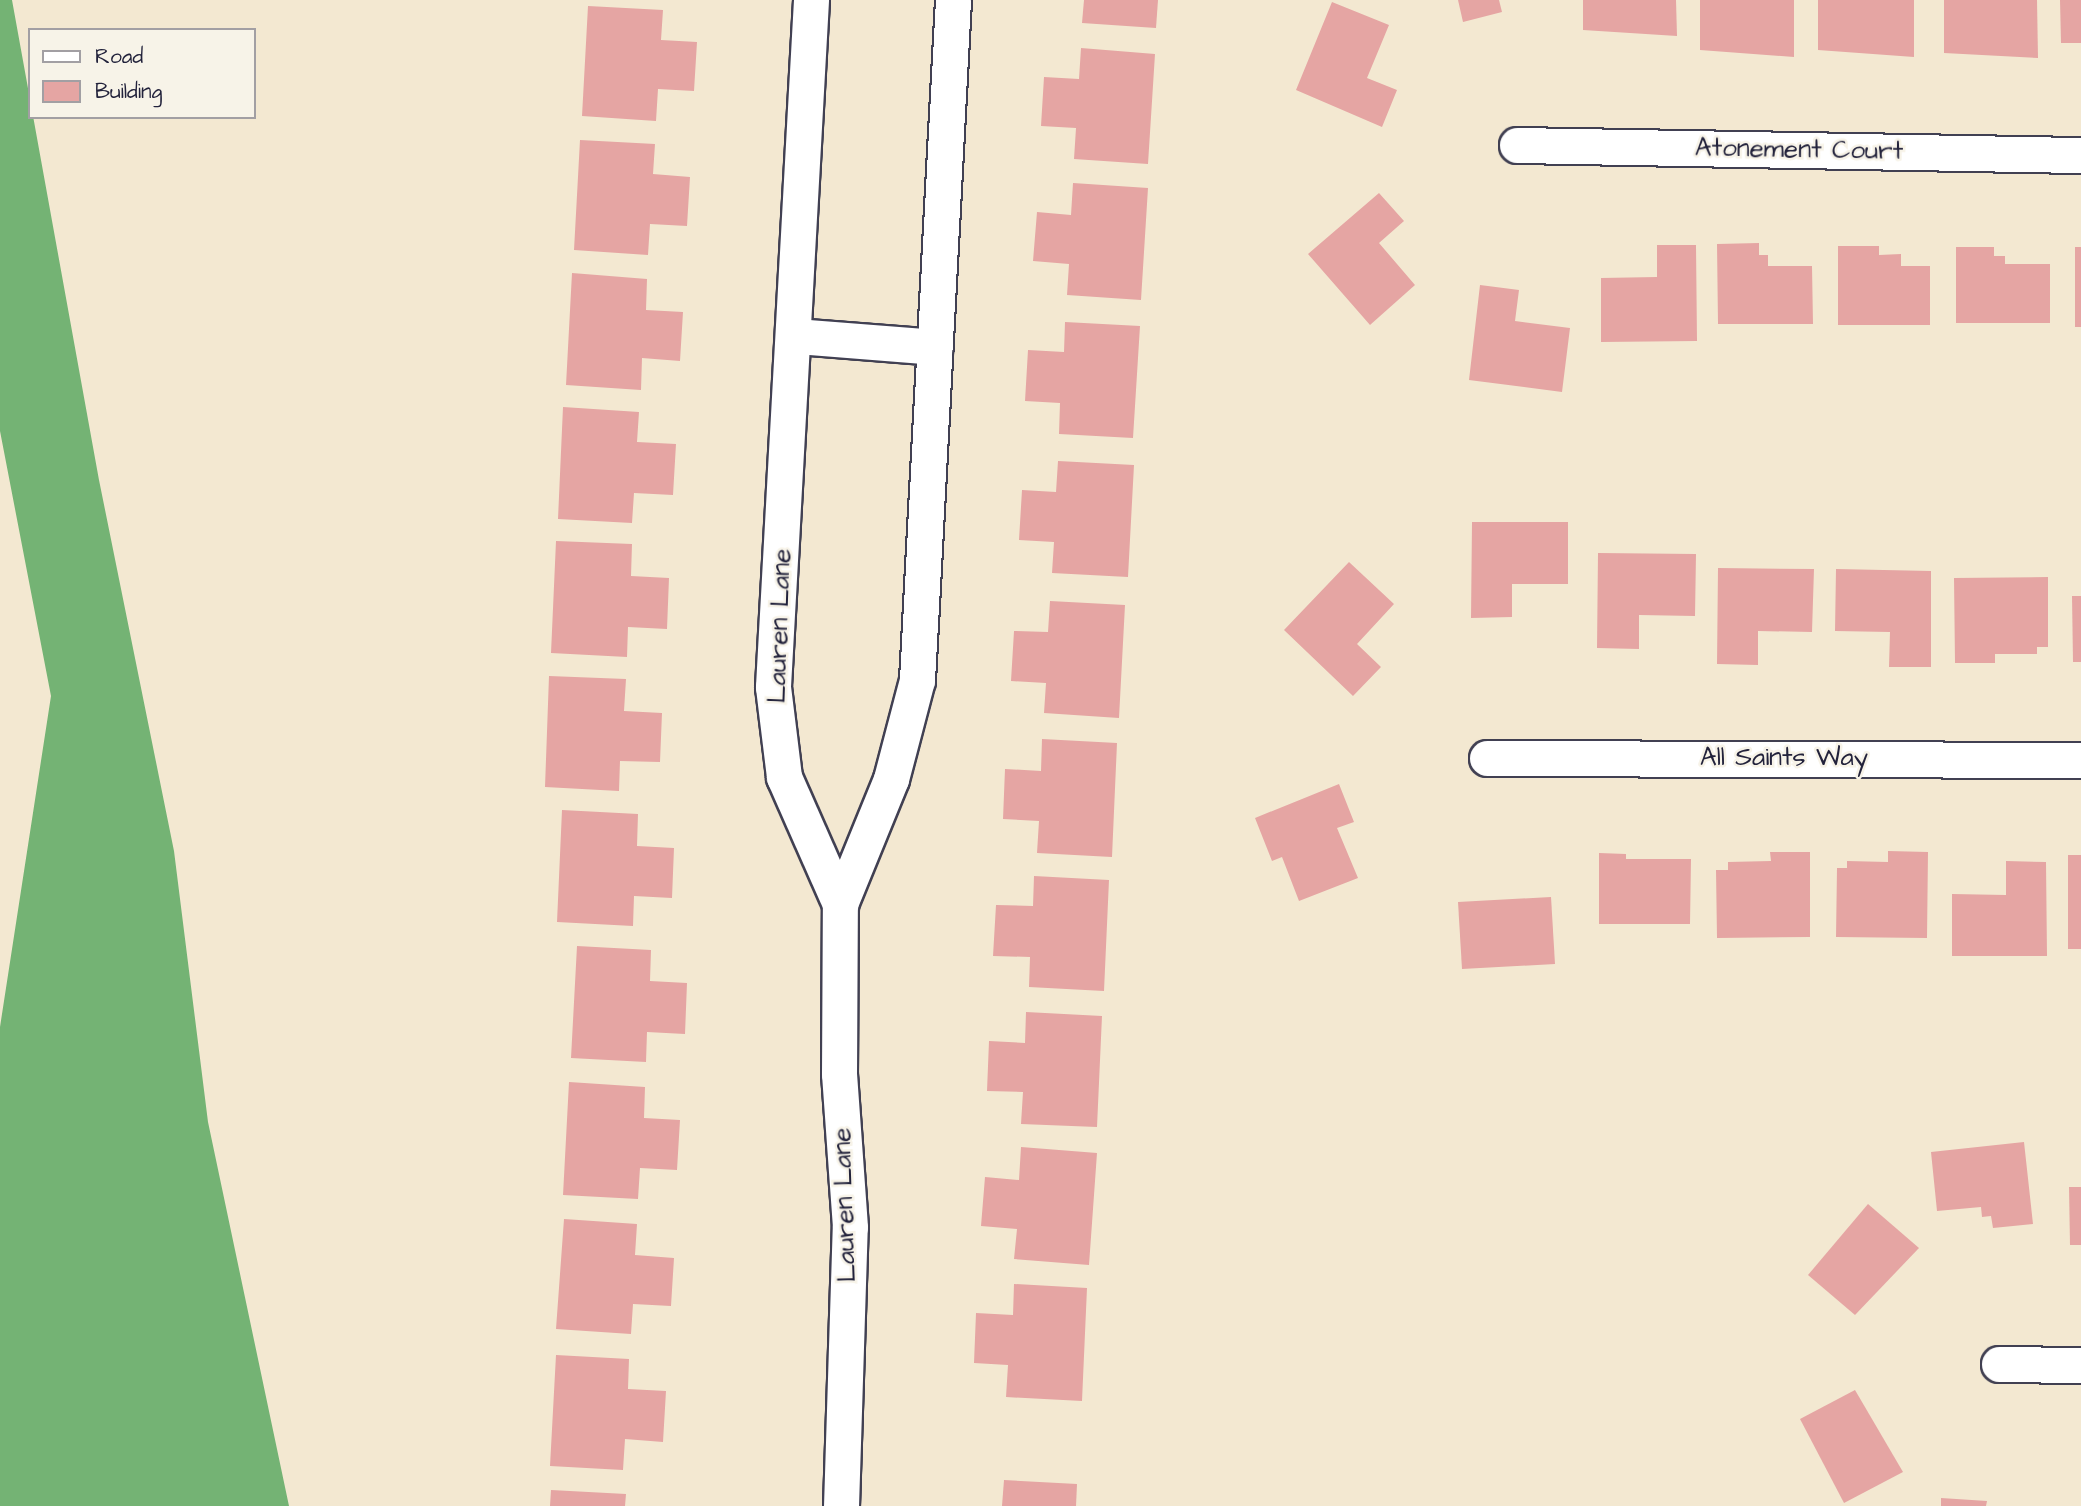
<!DOCTYPE html>
<style>
body{margin:0}
#map{position:relative;width:2081px;height:1506px;overflow:hidden;background:#f3e8d1;font-family:"Architects Daughter",sans-serif}
div>[style]{position:absolute}
[style*='--x']{left:calc(var(--x)*1px);top:calc(var(--y)*1px);width:calc(var(--w)*1px);rotate:calc(var(--a)*1deg)}
.forest>*{inset:0;background:#74b374}
.building>*{inset:0;background:#e5a5a3}
.roads{filter:drop-shadow(2px 0 #414052) drop-shadow(-2px 0 #414052) drop-shadow(0 2px #414052) drop-shadow(0 -2px #414052)}
.street>*{height:35px;margin:-17.5px;padding:0 17.5px;transform-origin:17.5px;border-radius:17.5px;background:#fff}
span{translate:-50% -50%;white-space:nowrap;text-align:center;line-height:1.15;-webkit-text-stroke:5px #f7f3e8;paint-order:stroke}
.street-label{font-size:26px;color:#22223b}
.legend{position:absolute;left:28px;top:28px;width:228px;height:91px;box-sizing:border-box;background:#f7f3e8;border:2px solid #a29fa3;margin:0;padding:9px 12px;list-style:none;font-size:21px;color:#22223b}
.legend li{display:flex;align-items:center;gap:14px;height:35px}
.legend b{width:35px;border:2px solid #a29fa3}
</style>
<div id="map">
<div class="forest">
<i style="clip-path:polygon(0 0,12px 0,99px 480px,174px 851px,208px 1122px,289px 1506px,0 1506px,0 1027px,51px 696px,0 431px)"></i>
</div>
<div class="building">
<i style="clip-path:polygon(1084px 0,1158px 0,1156px 28px,1082px 23px)"></i>
<i style="clip-path:polygon(1458px 0,1499px 0,1502px 12px,1463px 22px)"></i>
<i style="clip-path:polygon(1583px 0,1676px 0,1677px 36px,1583px 30px)"></i>
<i style="clip-path:polygon(1700px 0,1794px 0,1794px 57px,1700px 50px)"></i>
<i style="clip-path:polygon(1818px 0,1914px 0,1914px 57px,1818px 50px)"></i>
<i style="clip-path:polygon(1944px 0,2037px 0,2038px 58px,1944px 53px)"></i>
<i style="clip-path:polygon(2060px 0,2081px 0,2081px 43px,2061px 43px)"></i>
<i style="clip-path:polygon(1332px 2px,1389px 25px,1367px 78px,1397px 90px,1382px 127px,1296px 90px)"></i>
<i style="clip-path:polygon(588px 6px,663px 10px,661px 40px,697px 42px,694px 91px,658px 89px,656px 121px,582px 116px)"></i>
<i style="clip-path:polygon(1081px 48px,1155px 54px,1148px 164px,1074px 159px,1076px 128px,1041px 126px,1044px 77px,1079px 79px)"></i>
<i style="clip-path:polygon(580px 140px,655px 144px,653px 174px,690px 177px,687px 226px,650px 224px,648px 255px,574px 250px)"></i>
<i style="clip-path:polygon(1073px 183px,1148px 188px,1141px 300px,1067px 295px,1069px 264px,1033px 261px,1037px 212px,1071px 215px)"></i>
<i style="clip-path:polygon(1379px 193px,1404px 221px,1379px 243px,1415px 285px,1370px 325px,1308px 254px)"></i>
<i style="clip-path:polygon(1759px 243px,1759px 255px,1768px 255px,1768px 266px,1812px 266px,1813px 324px,1718px 324px,1717px 244px)"></i>
<i style="clip-path:polygon(1657px 245px,1696px 245px,1697px 341px,1601px 342px,1601px 278px,1657px 277px)"></i>
<i style="clip-path:polygon(1838px 246px,1879px 246px,1879px 255px,1901px 254px,1901px 266px,1930px 266px,1930px 325px,1838px 325px)"></i>
<i style="clip-path:polygon(1956px 247px,1994px 247px,1994px 256px,2005px 256px,2005px 264px,2050px 264px,2050px 323px,1956px 323px)"></i>
<i style="clip-path:polygon(2075px 247px,2081px 247px,2081px 327px,2075px 327px)"></i>
<i style="clip-path:polygon(572px 273px,647px 279px,646px 310px,683px 312px,680px 361px,642px 358px,641px 390px,566px 385px)"></i>
<i style="clip-path:polygon(1480px 285px,1519px 290px,1515px 321px,1570px 328px,1562px 392px,1469px 380px)"></i>
<i style="clip-path:polygon(1065px 322px,1140px 326px,1133px 438px,1059px 434px,1060px 403px,1025px 401px,1028px 350px,1064px 352px)"></i>
<i style="clip-path:polygon(563px 407px,639px 412px,637px 442px,676px 444px,673px 495px,634px 493px,632px 523px,558px 519px)"></i>
<i style="clip-path:polygon(1058px 461px,1134px 465px,1128px 577px,1052px 573px,1054px 542px,1019px 540px,1022px 490px,1056px 492px)"></i>
<i style="clip-path:polygon(1472px 522px,1568px 522px,1568px 584px,1512px 584px,1512px 617px,1471px 618px)"></i>
<i style="clip-path:polygon(556px 541px,632px 544px,631px 576px,669px 578px,667px 629px,628px 627px,627px 657px,551px 653px)"></i>
<i style="clip-path:polygon(1598px 553px,1696px 554px,1695px 616px,1639px 615px,1639px 649px,1597px 648px)"></i>
<i style="clip-path:polygon(1349px 562px,1394px 604px,1357px 644px,1381px 667px,1353px 696px,1284px 630px)"></i>
<i style="clip-path:polygon(1718px 568px,1814px 569px,1812px 632px,1758px 631px,1758px 665px,1717px 664px)"></i>
<i style="clip-path:polygon(1836px 569px,1931px 571px,1931px 667px,1889px 667px,1890px 632px,1835px 631px)"></i>
<i style="clip-path:polygon(2048px 577px,2048px 647px,2037px 647px,2037px 654px,1995px 654px,1995px 663px,1955px 663px,1954px 578px)"></i>
<i style="clip-path:polygon(2072px 596px,2081px 596px,2081px 662px,2073px 662px)"></i>
<i style="clip-path:polygon(1050px 601px,1125px 605px,1119px 718px,1044px 713px,1046px 683px,1011px 681px,1014px 631px,1048px 632px)"></i>
<i style="clip-path:polygon(549px 676px,626px 679px,624px 711px,662px 713px,660px 762px,620px 761px,619px 791px,545px 787px)"></i>
<i style="clip-path:polygon(1042px 739px,1117px 743px,1112px 857px,1037px 853px,1039px 821px,1003px 819px,1005px 769px,1041px 771px)"></i>
<i style="clip-path:polygon(1339px 784px,1354px 822px,1337px 828px,1358px 878px,1299px 901px,1282px 857px,1272px 861px,1255px 818px)"></i>
<i style="clip-path:polygon(562px 810px,638px 814px,637px 846px,674px 848px,672px 898px,634px 896px,633px 926px,557px 922px)"></i>
<i style="clip-path:polygon(1888px 851px,1928px 852px,1927px 938px,1836px 937px,1837px 868px,1847px 868px,1847px 861px,1888px 862px)"></i>
<i style="clip-path:polygon(1770px 852px,1810px 852px,1810px 937px,1717px 938px,1716px 870px,1728px 870px,1728px 862px,1771px 861px)"></i>
<i style="clip-path:polygon(1599px 853px,1626px 854px,1626px 859px,1691px 859px,1690px 924px,1599px 924px)"></i>
<i style="clip-path:polygon(2068px 855px,2081px 855px,2081px 949px,2068px 949px)"></i>
<i style="clip-path:polygon(2006px 861px,2046px 862px,2047px 956px,1952px 956px,1952px 894px,2006px 895px)"></i>
<i style="clip-path:polygon(1034px 876px,1109px 880px,1104px 991px,1029px 987px,1030px 957px,993px 956px,996px 905px,1033px 906px)"></i>
<i style="clip-path:polygon(1551px 897px,1555px 964px,1462px 969px,1458px 902px)"></i>
<i style="clip-path:polygon(577px 946px,651px 950px,650px 981px,687px 983px,685px 1034px,647px 1032px,646px 1062px,571px 1058px)"></i>
<i style="clip-path:polygon(1026px 1012px,1102px 1016px,1097px 1127px,1021px 1124px,1023px 1092px,987px 1091px,989px 1041px,1025px 1043px)"></i>
<i style="clip-path:polygon(569px 1082px,645px 1087px,644px 1118px,680px 1120px,677px 1170px,640px 1168px,638px 1199px,563px 1195px)"></i>
<i style="clip-path:polygon(2024px 1142px,2033px 1224px,1993px 1228px,1991px 1216px,1982px 1217px,1981px 1207px,1937px 1211px,1931px 1152px)"></i>
<i style="clip-path:polygon(1021px 1147px,1097px 1153px,1089px 1265px,1014px 1259px,1017px 1229px,981px 1226px,985px 1177px,1019px 1180px)"></i>
<i style="clip-path:polygon(2069px 1187px,2081px 1187px,2081px 1245px,2070px 1245px)"></i>
<i style="clip-path:polygon(1868px 1204px,1919px 1248px,1855px 1315px,1808px 1275px)"></i>
<i style="clip-path:polygon(564px 1219px,637px 1224px,635px 1255px,674px 1258px,671px 1306px,633px 1304px,631px 1334px,556px 1329px)"></i>
<i style="clip-path:polygon(1014px 1284px,1087px 1288px,1082px 1401px,1006px 1397px,1008px 1365px,974px 1363px,976px 1313px,1013px 1315px)"></i>
<i style="clip-path:polygon(556px 1355px,629px 1359px,628px 1389px,666px 1391px,663px 1442px,625px 1439px,623px 1470px,550px 1466px)"></i>
<i style="clip-path:polygon(1855px 1390px,1903px 1472px,1844px 1503px,1800px 1419px)"></i>
<i style="clip-path:polygon(1004px 1480px,1077px 1484px,1076px 1506px,1002px 1506px)"></i>
<i style="clip-path:polygon(551px 1490px,626px 1494px,625px 1506px,550px 1506px)"></i>
<i style="clip-path:polygon(1941px 1498px,1987px 1501px,1986px 1506px,1941px 1506px)"></i>
</div>
<div class="roads">
<div class="street">
<i style="--x:811;--y:0;--w:688;--a:93.17"></i>
<i style="--x:773;--y:687;--w:91;--a:83"></i>
<i style="--x:784;--y:777;--w:139;--a:66.2"></i>
<i style="--x:1517;--y:145;--w:564;--a:1.02"></i>
<i style="--x:796;--y:336;--w:139;--a:4.5"></i>
<i style="--x:1487;--y:758;--w:594;--a:0.19"></i>
<i style="--x:1999;--y:1364;--w:82;--a:0.7"></i>
<i style="--x:841;--y:1506;--w:279;--a:-88.2"></i>
<i style="--x:850;--y:1227;--w:153;--a:-94.1"></i>
<i style="--x:839;--y:1074;--w:170;--a:-89.7"></i>
<i style="--x:840;--y:904;--w:135;--a:-67.8"></i>
<i style="--x:891;--y:779;--w:102;--a:-75.3"></i>
<i style="--x:917;--y:680;--w:681;--a:-86.97"></i>
</div>
</div>
<div class="street-label">
<span style="left:1799px;top:150px;rotate:1deg">Atonement Court</span>
<span style="left:780px;top:626px;rotate:-88deg">Lauren Lane</span>
<span style="left:1784px;top:758px">All Saints Way</span>
<span style="left:845px;top:1205px;rotate:-92deg">Lauren Lane</span>
</div>
<ul class="legend">
<li><b style="height:9px;background:#fff"></b>Road</li>
<li><b style="height:19px;background:#e5a5a3"></b>Building</li>
</ul>
</div>
